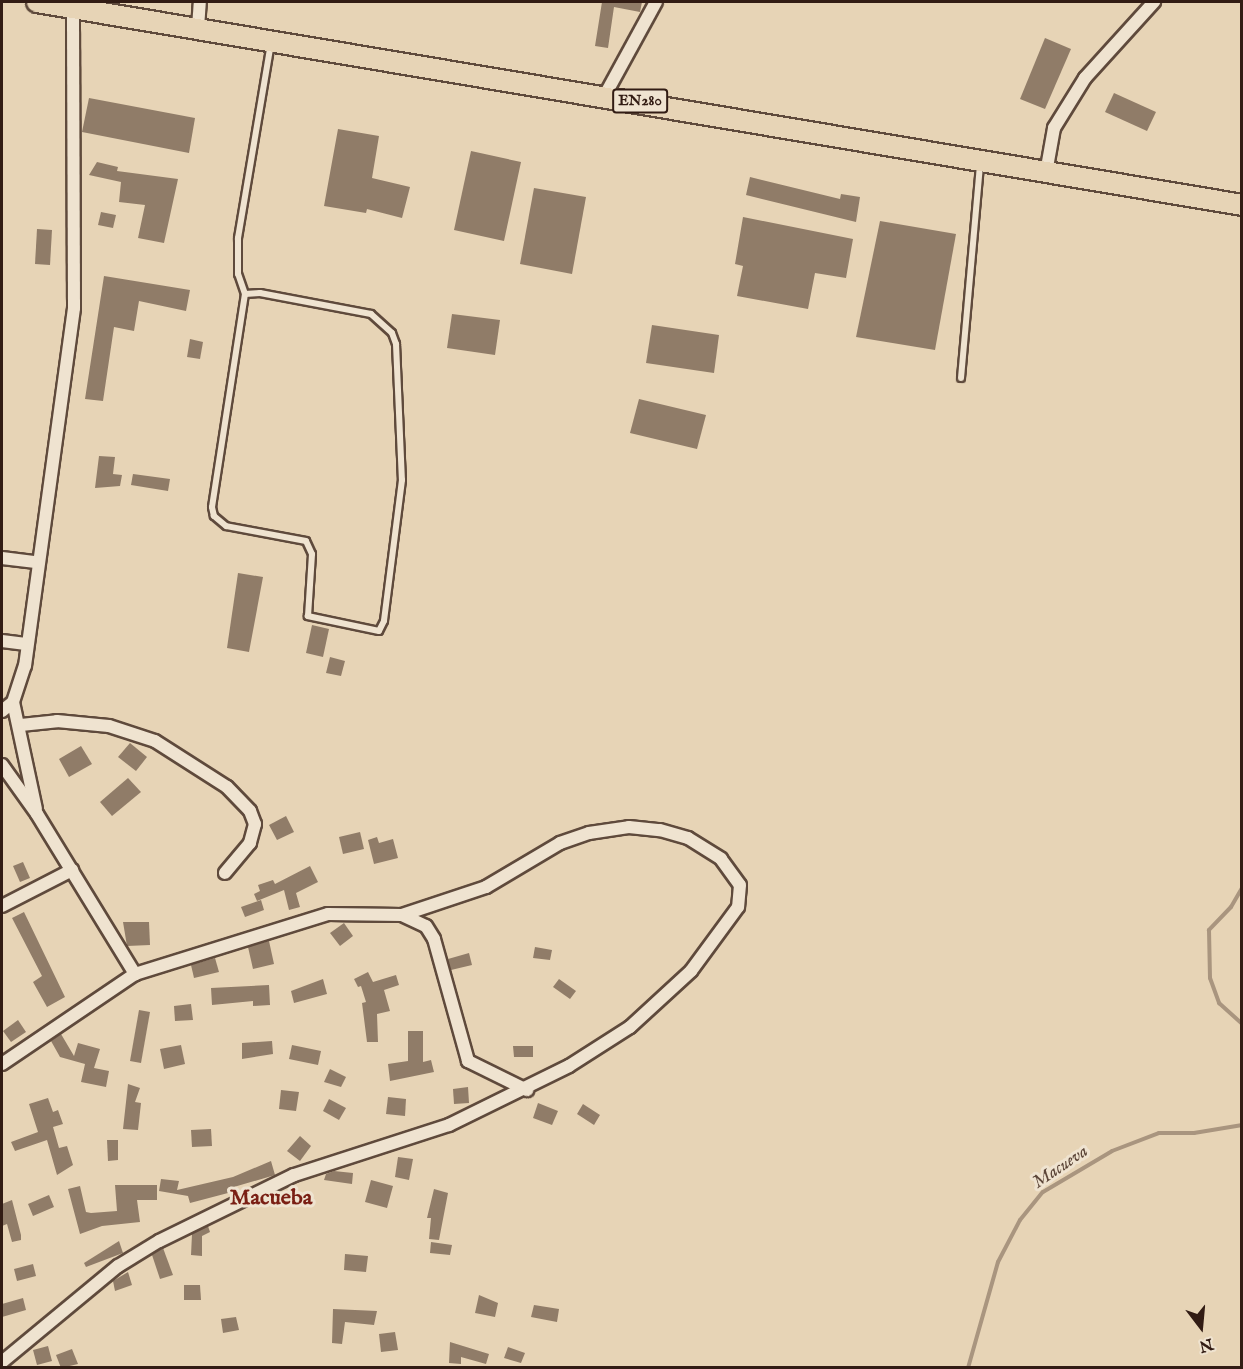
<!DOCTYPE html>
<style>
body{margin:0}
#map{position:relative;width:1243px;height:1369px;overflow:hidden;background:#e7d4b6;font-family:"IM FELL English",serif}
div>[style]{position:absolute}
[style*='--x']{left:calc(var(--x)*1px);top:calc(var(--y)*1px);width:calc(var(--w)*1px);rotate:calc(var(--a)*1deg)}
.stream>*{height:4px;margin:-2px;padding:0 2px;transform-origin:2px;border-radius:2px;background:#a9957f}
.building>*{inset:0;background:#907c68}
.roads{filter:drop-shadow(2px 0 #5f4a3c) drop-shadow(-2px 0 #5f4a3c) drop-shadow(0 2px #5f4a3c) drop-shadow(0 -2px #5f4a3c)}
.service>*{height:6px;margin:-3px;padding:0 3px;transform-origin:3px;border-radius:3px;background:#efe3d0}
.minor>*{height:12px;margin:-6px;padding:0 6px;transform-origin:6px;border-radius:6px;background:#efe3d0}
.primary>*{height:20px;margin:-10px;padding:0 10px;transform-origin:10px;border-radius:10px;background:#e7d4b6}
span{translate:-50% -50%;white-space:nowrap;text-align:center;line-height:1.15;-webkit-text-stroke:6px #efe3d0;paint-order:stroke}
.shield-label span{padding:2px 4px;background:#efe3d0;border:2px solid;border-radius:4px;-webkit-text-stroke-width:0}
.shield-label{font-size:15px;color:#321c14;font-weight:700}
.water-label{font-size:18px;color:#5c4639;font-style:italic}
.district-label{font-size:22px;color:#7a1f14;font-weight:700}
.frame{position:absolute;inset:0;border:3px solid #321c14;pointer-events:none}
.north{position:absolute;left:1171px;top:1297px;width:60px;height:60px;-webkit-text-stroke:4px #efe3d0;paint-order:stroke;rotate:164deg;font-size:16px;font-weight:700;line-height:24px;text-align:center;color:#321c14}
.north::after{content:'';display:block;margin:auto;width:21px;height:27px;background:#321c14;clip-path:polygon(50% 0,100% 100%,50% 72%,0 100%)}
</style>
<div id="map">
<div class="stream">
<i style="--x:1242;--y:888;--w:22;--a:120"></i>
<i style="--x:1231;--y:907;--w:32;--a:134"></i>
<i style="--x:1209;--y:930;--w:48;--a:88.8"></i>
<i style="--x:1210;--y:978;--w:27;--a:70"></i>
<i style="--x:1219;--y:1003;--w:31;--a:42"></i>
<i style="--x:968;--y:1368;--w:110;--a:-74.2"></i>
<i style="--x:998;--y:1262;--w:47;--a:-62.4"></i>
<i style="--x:1020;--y:1220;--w:36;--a:-51"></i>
<i style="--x:1043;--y:1192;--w:80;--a:-30.7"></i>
<i style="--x:1112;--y:1151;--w:50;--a:-21"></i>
<i style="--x:1159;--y:1133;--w:35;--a:0"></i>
<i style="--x:1194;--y:1133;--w:49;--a:-9.5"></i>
</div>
<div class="building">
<i style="clip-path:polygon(602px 2px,642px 2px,640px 12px,614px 7px,608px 48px,595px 46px)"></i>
<i style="clip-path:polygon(1045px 38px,1071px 49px,1045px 109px,1020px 99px)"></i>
<i style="clip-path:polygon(1114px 93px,1156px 112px,1147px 131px,1105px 112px)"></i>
<i style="clip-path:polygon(89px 98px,195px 118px,189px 153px,82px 132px)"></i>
<i style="clip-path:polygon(338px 129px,379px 136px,372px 178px,410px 187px,402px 218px,367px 209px,366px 213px,324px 206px)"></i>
<i style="clip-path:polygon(471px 151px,521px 162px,504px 241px,454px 230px)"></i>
<i style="clip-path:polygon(97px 162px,118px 167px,117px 171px,178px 179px,164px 243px,138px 238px,145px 205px,119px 202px,121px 182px,89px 175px)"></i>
<i style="clip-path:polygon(750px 177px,840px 199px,841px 194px,860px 197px,856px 222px,746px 195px)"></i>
<i style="clip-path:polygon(534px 188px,586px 197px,572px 274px,520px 264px)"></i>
<i style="clip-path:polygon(101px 212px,116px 215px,113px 228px,98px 225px)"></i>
<i style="clip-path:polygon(743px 217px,853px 239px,846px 278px,815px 273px,808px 309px,737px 296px,743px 266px,735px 264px)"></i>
<i style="clip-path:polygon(880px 221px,956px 234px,935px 350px,856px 337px)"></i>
<i style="clip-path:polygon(37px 229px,52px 230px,50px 265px,35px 264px)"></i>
<i style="clip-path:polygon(104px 276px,190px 290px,186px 311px,139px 301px,134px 331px,114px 327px,103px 401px,85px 399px)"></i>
<i style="clip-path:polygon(452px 314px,500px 320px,495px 355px,447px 348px)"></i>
<i style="clip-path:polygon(652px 325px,719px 335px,714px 373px,646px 363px)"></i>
<i style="clip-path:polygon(190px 339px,203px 342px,200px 359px,187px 357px)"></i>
<i style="clip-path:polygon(639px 399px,706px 415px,697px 449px,630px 433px)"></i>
<i style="clip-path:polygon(99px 456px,115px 457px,113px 474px,122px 475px,120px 486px,95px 488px)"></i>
<i style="clip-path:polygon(133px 474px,170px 479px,168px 491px,131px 485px)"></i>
<i style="clip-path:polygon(238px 573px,263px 577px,249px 652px,227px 648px)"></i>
<i style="clip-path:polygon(312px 625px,329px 629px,323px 657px,306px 653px)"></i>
<i style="clip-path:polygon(330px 657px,345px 661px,341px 676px,326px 673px)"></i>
<i style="clip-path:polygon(130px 743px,147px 757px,136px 771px,118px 757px)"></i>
<i style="clip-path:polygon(81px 746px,92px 764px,69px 777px,59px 759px)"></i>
<i style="clip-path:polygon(128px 778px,141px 792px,112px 816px,100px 802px)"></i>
<i style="clip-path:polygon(286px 816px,294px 832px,277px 840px,269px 825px)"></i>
<i style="clip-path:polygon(360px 832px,364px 849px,343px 854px,339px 837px)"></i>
<i style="clip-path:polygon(377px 837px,379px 843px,393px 839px,398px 858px,374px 864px,368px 840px)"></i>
<i style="clip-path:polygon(23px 862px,30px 878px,20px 882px,13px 866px)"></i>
<i style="clip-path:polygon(310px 866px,318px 882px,296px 893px,300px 907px,289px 910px,284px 890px,257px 901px,254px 894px,260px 891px,258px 885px,273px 880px,275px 884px)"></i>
<i style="clip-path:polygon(261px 900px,264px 910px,245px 917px,241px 907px)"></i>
<i style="clip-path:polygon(24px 912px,65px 997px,47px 1007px,33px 982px,42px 976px,12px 918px)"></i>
<i style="clip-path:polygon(123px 922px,149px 922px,150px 945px,127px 946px)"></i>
<i style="clip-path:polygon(344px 923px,353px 936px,340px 946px,330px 933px)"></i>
<i style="clip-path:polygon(269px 941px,274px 964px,253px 969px,248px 947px)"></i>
<i style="clip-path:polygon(535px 947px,552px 950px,550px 960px,533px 958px)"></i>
<i style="clip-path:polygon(469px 953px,472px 965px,451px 970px,448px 959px)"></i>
<i style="clip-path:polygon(215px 958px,219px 972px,194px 978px,191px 965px)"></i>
<i style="clip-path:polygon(368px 972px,373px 982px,396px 975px,399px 985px,384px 990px,390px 1011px,377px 1014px,378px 1042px,367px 1042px,362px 1003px,366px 1002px,361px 986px,358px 987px,354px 979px)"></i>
<i style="clip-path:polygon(323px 979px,327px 994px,294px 1003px,291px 991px)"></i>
<i style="clip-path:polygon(559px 979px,576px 991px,570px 999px,553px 987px)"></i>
<i style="clip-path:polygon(269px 985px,270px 1005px,253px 1006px,253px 1001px,212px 1005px,211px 988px)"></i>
<i style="clip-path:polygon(191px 1004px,193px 1020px,175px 1021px,174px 1006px)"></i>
<i style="clip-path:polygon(139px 1010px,150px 1012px,141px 1063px,130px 1061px)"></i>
<i style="clip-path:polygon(18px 1020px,26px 1032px,11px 1042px,3px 1031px)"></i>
<i style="clip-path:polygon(408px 1031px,423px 1031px,423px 1062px,431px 1060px,434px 1072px,390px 1081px,388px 1064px,408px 1061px)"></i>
<i style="clip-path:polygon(61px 1034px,74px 1056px,78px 1043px,100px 1049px,94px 1068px,109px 1071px,106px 1087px,81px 1082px,85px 1064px,60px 1057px,51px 1041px)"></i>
<i style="clip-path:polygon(272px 1041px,273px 1054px,242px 1059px,242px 1043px)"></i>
<i style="clip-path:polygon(181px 1045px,185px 1064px,164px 1069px,160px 1049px)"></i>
<i style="clip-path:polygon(292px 1045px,321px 1051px,318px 1065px,289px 1059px)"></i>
<i style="clip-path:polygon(513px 1046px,533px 1046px,533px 1057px,514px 1057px)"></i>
<i style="clip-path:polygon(330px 1069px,346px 1077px,341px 1087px,324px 1082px)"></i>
<i style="clip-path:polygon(128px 1084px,140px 1088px,135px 1102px,141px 1103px,138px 1130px,123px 1129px)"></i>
<i style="clip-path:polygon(468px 1087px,469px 1103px,454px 1104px,453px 1089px)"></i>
<i style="clip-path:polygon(281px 1090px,299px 1092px,296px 1111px,279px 1109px)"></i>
<i style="clip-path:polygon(388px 1097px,406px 1099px,405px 1116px,386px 1114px)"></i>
<i style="clip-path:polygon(48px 1098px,53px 1112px,58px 1110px,63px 1124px,53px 1127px,59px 1148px,67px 1146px,73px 1165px,57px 1175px,47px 1140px,15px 1151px,11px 1142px,38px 1132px,29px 1104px)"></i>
<i style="clip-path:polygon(329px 1099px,346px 1108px,339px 1120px,323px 1111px)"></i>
<i style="clip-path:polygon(538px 1103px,558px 1111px,552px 1125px,533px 1118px)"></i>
<i style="clip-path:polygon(583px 1104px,600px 1115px,594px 1125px,577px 1114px)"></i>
<i style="clip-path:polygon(211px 1129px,212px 1146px,192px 1147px,191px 1130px)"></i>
<i style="clip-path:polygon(300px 1136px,311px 1146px,300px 1161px,287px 1151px)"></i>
<i style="clip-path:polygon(107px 1140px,118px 1140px,118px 1160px,108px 1161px)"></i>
<i style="clip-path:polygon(398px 1157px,413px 1159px,409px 1180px,395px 1177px)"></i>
<i style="clip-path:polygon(271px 1161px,275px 1175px,227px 1189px,228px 1193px,190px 1203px,188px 1196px,159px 1191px,161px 1179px,179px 1181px,177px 1190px,233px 1177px)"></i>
<i style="clip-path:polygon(334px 1171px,353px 1173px,352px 1184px,324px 1180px,326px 1174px)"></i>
<i style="clip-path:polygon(371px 1180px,393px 1186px,387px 1208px,365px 1202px)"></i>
<i style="clip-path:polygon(115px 1185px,157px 1185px,157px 1200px,137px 1200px,140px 1222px,102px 1226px,80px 1234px,68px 1189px,80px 1186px,86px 1212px,91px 1213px,117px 1211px)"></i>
<i style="clip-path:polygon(434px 1189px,448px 1193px,439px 1240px,429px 1239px,431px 1218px,427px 1218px)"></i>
<i style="clip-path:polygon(49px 1195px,54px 1207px,33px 1216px,28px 1204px)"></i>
<i style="clip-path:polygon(12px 1200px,21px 1235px,21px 1240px,12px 1242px,7px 1224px,2px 1226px,2px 1204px)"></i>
<i style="clip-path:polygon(208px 1226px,210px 1232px,202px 1236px,202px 1256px,191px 1255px,192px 1234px)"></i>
<i style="clip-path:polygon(119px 1241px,123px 1253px,86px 1267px,84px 1263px)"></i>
<i style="clip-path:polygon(431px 1242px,452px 1245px,450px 1255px,430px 1253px)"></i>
<i style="clip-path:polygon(163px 1248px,173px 1275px,160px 1279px,152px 1255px)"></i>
<i style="clip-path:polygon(345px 1254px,368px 1256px,366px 1272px,344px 1270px)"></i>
<i style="clip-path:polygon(33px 1264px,36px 1276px,17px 1281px,14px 1269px)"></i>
<i style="clip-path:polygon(128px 1272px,132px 1285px,115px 1291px,113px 1281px)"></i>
<i style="clip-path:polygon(184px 1285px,200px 1285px,201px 1300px,184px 1300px)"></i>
<i style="clip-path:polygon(479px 1295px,498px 1303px,495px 1317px,475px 1313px)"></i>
<i style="clip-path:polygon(23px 1298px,26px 1310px,2px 1317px,2px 1304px)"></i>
<i style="clip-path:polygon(534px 1305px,559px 1309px,557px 1322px,531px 1317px)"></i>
<i style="clip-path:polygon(333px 1309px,377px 1311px,374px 1325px,345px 1322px,342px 1344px,332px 1343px)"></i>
<i style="clip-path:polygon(236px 1317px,239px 1330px,223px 1333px,221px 1319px)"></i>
<i style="clip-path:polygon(395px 1332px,398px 1350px,381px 1352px,379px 1334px)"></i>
<i style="clip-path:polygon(450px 1342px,489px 1354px,486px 1364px,461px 1357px,461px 1364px,449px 1363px)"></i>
<i style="clip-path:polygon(48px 1346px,52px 1361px,37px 1365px,33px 1350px)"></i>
<i style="clip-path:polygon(508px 1347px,525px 1353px,521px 1363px,504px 1358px)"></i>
<i style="clip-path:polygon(72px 1349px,78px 1364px,61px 1368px,56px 1355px)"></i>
</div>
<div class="roads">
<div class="service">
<i style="--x:245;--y:294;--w:15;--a:-4"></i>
<i style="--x:260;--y:293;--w:113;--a:10.7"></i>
<i style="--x:371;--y:314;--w:28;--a:42"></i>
<i style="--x:392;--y:333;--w:12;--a:70"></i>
<i style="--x:396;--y:344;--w:136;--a:87.5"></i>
<i style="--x:402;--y:480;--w:142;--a:97.3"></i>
<i style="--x:384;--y:621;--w:11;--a:117"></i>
<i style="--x:379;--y:631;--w:73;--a:-168.1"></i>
<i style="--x:308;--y:616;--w:62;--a:-86.3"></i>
<i style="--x:312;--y:554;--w:14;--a:-115"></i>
<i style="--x:306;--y:541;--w:81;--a:-169.4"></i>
<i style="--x:226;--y:526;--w:16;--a:-140"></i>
<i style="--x:214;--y:516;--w:9;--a:-103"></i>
<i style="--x:212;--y:507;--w:216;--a:-81.2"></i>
<i style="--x:245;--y:294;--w:21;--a:-109"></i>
<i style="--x:238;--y:274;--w:36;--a:-90"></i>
<i style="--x:238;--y:238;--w:198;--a:-80.4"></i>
<i style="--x:961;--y:378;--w:215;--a:-84.9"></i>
</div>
<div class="minor">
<i style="--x:198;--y:28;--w:26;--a:-86"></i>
<i style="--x:605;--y:95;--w:106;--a:-61.3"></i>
<i style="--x:1046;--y:173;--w:46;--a:-79.9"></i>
<i style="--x:1054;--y:128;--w:59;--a:-58.2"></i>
<i style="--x:1085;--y:78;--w:103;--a:-47.8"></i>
<i style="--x:2;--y:558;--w:34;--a:7"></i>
<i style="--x:2;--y:641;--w:24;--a:7"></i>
<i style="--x:13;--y:702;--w:109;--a:77.9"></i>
<i style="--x:2;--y:711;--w:14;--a:-39"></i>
<i style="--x:13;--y:702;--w:38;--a:-72"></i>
<i style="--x:25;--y:666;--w:361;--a:-82.2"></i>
<i style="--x:74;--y:308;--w:301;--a:-90.2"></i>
<i style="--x:21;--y:725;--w:36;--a:-6"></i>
<i style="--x:57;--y:721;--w:52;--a:5.5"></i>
<i style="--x:109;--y:726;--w:48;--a:18.1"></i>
<i style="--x:155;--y:741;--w:85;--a:32.6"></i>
<i style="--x:227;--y:787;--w:33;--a:46"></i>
<i style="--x:250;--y:811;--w:14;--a:69"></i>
<i style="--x:255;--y:824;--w:20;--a:105"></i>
<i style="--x:250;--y:843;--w:39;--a:130"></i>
<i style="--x:2;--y:765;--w:60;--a:54.5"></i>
<i style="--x:37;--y:814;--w:188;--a:58.5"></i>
<i style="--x:2;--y:906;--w:79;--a:-27.2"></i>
<i style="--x:402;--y:915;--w:26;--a:25"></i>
<i style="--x:426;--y:926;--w:15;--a:58"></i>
<i style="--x:434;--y:939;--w:127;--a:74.4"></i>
<i style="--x:468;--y:1061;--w:66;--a:26.2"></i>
<i style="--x:2;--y:1064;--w:161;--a:-34.1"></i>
<i style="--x:135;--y:974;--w:202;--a:-17.3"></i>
<i style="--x:328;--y:914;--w:74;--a:0.8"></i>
<i style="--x:402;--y:915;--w:89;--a:-18.4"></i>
<i style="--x:486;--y:887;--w:86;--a:-30.7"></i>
<i style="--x:560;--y:843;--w:31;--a:-19"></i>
<i style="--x:589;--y:833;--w:40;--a:-8.5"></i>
<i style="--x:629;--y:827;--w:31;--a:6"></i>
<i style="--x:660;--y:830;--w:29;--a:16"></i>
<i style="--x:688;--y:838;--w:39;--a:32"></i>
<i style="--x:721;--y:859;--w:32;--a:54"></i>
<i style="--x:740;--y:885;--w:22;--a:95"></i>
<i style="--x:738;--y:907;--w:79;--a:126.3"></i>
<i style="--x:691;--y:971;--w:83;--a:137.4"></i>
<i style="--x:630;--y:1027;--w:72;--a:147.4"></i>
<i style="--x:569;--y:1066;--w:134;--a:153.8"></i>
<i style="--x:449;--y:1125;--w:163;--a:162.1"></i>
<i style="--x:294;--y:1175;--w:150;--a:153.9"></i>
<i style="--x:159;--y:1241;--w:48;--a:148.6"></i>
<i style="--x:118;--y:1266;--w:151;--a:140.4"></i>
</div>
<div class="primary">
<i style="--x:37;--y:2;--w:1222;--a:9.56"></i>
</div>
</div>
<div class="shield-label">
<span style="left:640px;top:101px">EN280</span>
</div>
<div class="water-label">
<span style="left:1061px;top:1168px;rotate:-34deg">Macueva</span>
</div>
<div class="district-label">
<span style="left:271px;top:1199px">Macueba</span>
</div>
<div class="frame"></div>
<div class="north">N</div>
</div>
